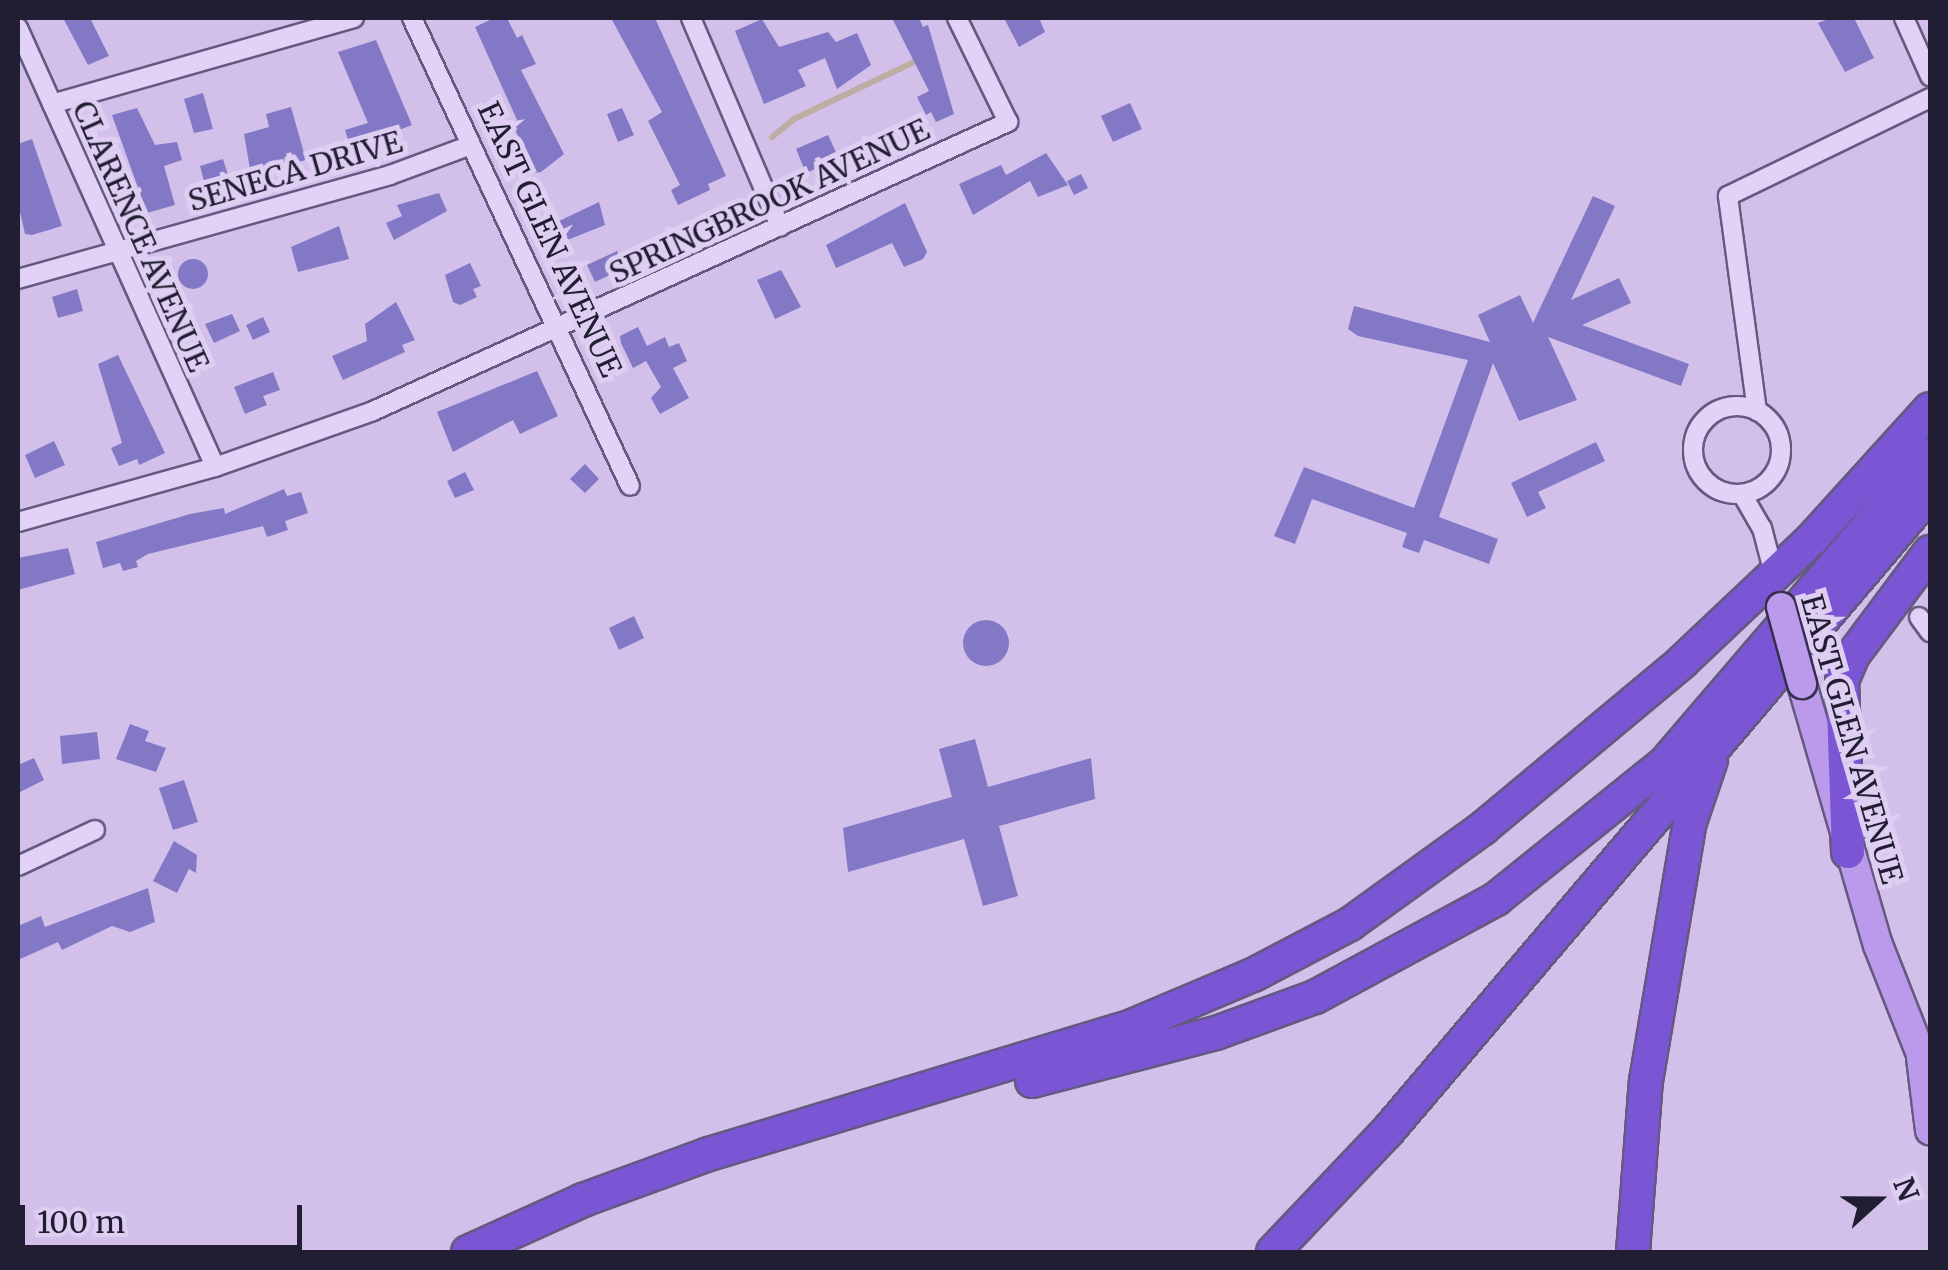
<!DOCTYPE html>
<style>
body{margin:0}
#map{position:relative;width:1948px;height:1270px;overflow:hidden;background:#d2c0ea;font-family:Merriweather,serif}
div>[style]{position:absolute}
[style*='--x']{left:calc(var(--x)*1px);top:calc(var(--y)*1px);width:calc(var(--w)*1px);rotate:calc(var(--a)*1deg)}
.stream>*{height:6px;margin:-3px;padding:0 3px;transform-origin:3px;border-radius:3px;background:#bcaea2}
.building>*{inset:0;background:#8378c5}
.round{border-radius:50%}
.roads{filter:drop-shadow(2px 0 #645981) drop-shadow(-2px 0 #645981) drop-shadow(0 2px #645981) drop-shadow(0 -2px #645981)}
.minor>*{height:18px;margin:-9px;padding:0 9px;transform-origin:9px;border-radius:9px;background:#e1d2f6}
.minor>.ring{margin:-9px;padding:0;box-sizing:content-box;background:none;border:18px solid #e1d2f6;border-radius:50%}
.primary>*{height:28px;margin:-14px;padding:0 14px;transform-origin:14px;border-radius:14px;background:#bb9aeb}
.motorway>*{height:32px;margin:-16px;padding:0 16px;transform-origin:16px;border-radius:16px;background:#7a56d4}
.bridges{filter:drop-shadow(2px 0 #342e4f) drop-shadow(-2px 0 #342e4f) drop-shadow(0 2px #342e4f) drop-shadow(0 -2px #342e4f)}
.primary-bridge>*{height:28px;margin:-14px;padding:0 14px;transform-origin:14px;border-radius:14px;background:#bb9aeb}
span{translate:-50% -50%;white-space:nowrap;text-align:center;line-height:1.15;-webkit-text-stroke:10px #decff2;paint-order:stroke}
.street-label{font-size:30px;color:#211d32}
.frame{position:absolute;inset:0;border:20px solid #211d32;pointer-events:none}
.north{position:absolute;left:1828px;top:1150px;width:100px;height:100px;-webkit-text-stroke:8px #decff2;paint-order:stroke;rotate:69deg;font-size:28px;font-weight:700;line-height:40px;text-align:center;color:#211d32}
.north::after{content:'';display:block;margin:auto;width:35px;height:45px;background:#211d32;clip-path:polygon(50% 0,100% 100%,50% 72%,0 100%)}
.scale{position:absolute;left:20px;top:1205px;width:282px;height:45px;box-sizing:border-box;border:5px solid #211d32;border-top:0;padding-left:12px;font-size:30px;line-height:35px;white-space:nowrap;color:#211d32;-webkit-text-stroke:8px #decff2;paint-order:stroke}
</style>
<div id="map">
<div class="stream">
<i style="--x:772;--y:137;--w:28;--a:-39"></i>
<i style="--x:794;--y:119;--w:133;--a:-25.4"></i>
</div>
<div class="building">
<i style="clip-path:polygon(63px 18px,90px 18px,109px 56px,88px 65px)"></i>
<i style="clip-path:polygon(494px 18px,507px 18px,517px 38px,522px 35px,536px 64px,521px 70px,564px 154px,541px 172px,535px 173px,512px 123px,517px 120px,475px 27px)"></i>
<i style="clip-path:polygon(611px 18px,655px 18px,726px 176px,708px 184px,710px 190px,678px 205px,671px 190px,680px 185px,648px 121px,662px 112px)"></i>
<i style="clip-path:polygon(892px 18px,919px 18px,923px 27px,928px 25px,954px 114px,936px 122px,931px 112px,926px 115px,917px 97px,929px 91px)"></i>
<i style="clip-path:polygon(1004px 18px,1039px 18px,1045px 32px,1019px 47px)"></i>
<i style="clip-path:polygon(1831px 18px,1854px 18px,1874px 58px,1845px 72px,1818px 23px)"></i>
<i style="clip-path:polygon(762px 19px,779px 47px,828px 32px,836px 42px,857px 33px,871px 65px,837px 89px,825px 58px,798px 70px,806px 86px,764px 104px,735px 31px)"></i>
<i style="clip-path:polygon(376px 40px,412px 125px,351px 149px,345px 130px,368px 123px,338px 52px)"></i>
<i style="clip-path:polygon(203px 93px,213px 129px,194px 133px,184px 99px)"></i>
<i style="clip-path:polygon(1130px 103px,1142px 129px,1113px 142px,1101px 116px)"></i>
<i style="clip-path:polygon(291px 107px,306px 160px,251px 175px,244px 134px,269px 127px,266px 114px)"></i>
<i style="clip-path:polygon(137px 108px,155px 145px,177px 142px,182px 160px,164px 166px,175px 205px,147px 213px,112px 115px)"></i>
<i style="clip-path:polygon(622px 108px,634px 135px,618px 142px,607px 114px)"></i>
<i style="clip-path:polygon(828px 135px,839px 159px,806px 173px,796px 149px)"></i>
<i style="clip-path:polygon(32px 139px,62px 226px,32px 235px,25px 234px,18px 203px,18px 144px)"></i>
<i style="clip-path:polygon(1046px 153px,1068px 185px,1038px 197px,1030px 181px,973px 215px,959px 184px,1001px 165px,1006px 175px)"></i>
<i style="clip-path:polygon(223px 159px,229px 178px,205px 185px,200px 166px)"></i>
<i style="clip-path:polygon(1081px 174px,1088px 188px,1074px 195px,1067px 181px)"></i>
<i style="clip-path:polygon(439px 193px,447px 211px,394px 240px,386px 223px,402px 216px,397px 205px)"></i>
<i style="clip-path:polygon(1593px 196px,1615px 206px,1571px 300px,1619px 278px,1631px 303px,1582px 325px,1689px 364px,1681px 386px,1548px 337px,1577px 400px,1519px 421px,1493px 363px,1439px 517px,1498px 539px,1489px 564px,1424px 540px,1419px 553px,1402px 547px,1407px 533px,1312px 499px,1295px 544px,1274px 536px,1304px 467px,1414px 508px,1468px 360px,1358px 336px,1348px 329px,1354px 306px,1490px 342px,1478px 315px,1520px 295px,1533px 323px)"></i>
<i style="clip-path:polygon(599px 202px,605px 225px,565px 241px,557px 222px)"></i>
<i style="clip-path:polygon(905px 203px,927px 252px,923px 259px,904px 267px,892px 243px,836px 268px,826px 245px)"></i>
<i style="clip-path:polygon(339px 226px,349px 259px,298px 272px,291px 247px)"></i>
<i style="clip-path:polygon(617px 251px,625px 268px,595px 282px,587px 265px)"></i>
<i class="round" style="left:178px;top:259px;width:30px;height:30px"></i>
<i style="clip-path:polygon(470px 263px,481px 286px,473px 289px,477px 297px,460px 305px,453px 302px,445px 275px)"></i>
<i style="clip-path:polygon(781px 270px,801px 307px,775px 319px,757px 280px)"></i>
<i style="clip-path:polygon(77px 289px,83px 311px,58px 318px,52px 297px)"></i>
<i style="clip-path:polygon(396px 302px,415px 340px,402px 345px,405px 352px,343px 380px,332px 356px,367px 341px,365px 324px)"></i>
<i style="clip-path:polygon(232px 314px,240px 331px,214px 343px,205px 324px)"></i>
<i style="clip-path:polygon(263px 317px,270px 332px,253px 340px,246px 325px)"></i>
<i style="clip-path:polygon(638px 327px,647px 346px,665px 337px,669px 347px,679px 343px,687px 361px,673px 368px,689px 398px,660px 414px,651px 398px,661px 387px,646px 361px,633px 368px,621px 343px,620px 336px)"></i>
<i style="clip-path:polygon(118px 355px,165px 453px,139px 465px,137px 459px,119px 466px,111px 448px,122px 443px,98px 364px)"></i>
<i style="clip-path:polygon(537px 371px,558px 416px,520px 434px,513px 420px,453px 452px,437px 412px)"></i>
<i style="clip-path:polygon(273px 372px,280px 390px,263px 396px,267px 405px,245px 414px,234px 387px)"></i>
<i style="clip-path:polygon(54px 441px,65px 465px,35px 478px,25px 455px)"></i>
<i style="clip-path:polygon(1596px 442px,1605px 461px,1538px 492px,1546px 508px,1527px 517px,1511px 483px)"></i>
<i style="clip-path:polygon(585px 464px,599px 479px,585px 493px,570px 479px)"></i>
<i style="clip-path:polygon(465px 472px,474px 490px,455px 498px,447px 481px)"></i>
<i style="clip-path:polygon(284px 489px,287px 496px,301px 492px,308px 513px,285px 521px,288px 530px,267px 537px,263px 526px,148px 554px,136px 561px,138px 567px,123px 571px,120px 563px,103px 568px,96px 542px,190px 514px,224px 508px,225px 514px)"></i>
<i style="clip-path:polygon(68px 548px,75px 574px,18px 590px,18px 558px)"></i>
<i style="clip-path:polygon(634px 616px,644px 638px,619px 650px,609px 628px)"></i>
<i class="round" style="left:963px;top:620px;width:46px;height:46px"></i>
<i style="clip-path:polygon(130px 724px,149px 731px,145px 741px,166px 748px,156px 772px,116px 759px)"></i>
<i style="clip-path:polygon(97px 732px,100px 759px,62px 764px,60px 736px)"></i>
<i style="clip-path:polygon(975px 739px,988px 787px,1091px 758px,1095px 799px,999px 826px,1018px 896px,983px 906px,964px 839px,848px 872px,843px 828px,952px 797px,939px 749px)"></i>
<i style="clip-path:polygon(34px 758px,44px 780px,18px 793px,18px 765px)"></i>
<i style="clip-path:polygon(184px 780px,198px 822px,173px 830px,159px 788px)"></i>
<i style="clip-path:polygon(174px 841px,197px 855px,196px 873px,189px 869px,177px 893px,153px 881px)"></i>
<i style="clip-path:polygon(148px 888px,155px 922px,130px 932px,112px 926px,62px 950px,58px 942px,18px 960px,18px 926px,41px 916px,45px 927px)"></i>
</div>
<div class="roads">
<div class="minor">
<i style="--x:412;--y:18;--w:516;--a:65.02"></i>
<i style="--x:691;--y:18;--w:227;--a:66.9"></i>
<i style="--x:1904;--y:18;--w:64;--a:65.9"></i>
<i style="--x:18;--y:28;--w:481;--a:65.8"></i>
<i style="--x:52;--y:104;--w:314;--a:-15.9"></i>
<i style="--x:18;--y:279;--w:386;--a:-15.6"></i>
<i style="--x:390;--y:175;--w:86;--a:-20.3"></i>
<i class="ring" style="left:1693px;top:406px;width:70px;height:70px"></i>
<i style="--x:1757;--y:411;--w:217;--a:-97.7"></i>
<i style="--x:1728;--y:196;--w:225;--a:-25.9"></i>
<i style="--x:1742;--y:494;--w:39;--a:60"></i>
<i style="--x:1762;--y:528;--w:48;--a:75.4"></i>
<i style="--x:18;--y:522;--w:205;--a:-15.6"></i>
<i style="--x:215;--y:467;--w:168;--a:-19.5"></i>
<i style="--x:373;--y:411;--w:698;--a:-24.47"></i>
<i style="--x:1008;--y:122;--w:116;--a:-116.1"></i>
<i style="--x:1919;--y:617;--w:19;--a:54"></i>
<i style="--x:18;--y:866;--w:85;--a:-25.1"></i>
</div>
<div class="primary">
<i style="--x:1802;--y:684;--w:272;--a:73.8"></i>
<i style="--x:1878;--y:945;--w:142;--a:68.5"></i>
<i style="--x:1921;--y:1058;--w:73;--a:82.9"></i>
</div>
<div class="motorway">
<i style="--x:1848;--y:852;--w:171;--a:-92"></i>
<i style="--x:1842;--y:681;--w:28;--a:-67"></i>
<i style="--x:1853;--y:655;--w:129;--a:-53.2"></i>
<i style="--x:1032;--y:1081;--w:190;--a:-14.6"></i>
<i style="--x:1216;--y:1033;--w:105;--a:-20"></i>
<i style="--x:1315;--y:997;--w:206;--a:-28.4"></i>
<i style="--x:1496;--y:899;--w:217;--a:-38.8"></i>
<i style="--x:1665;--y:763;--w:407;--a:-49.4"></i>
<i style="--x:468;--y:1252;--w:126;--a:-24.3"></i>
<i style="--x:583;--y:1200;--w:134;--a:-20.1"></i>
<i style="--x:709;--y:1154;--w:442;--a:-16.8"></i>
<i style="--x:1132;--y:1026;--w:131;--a:-22.9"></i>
<i style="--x:1253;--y:975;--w:110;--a:-27.7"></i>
<i style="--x:1350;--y:924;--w:164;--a:-35.8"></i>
<i style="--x:1483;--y:828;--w:259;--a:-39.8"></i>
<i style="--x:1682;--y:662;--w:180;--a:-43.4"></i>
<i style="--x:1813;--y:538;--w:174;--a:-47.8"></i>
<i style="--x:1273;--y:1252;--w:166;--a:-46.5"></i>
<i style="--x:1387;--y:1132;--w:839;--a:-49.64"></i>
<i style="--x:1633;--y:1252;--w:171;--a:-85.7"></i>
<i style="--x:1646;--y:1081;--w:263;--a:-80.4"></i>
<i style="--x:1690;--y:822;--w:65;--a:-71.3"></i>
</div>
</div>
<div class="bridges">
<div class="primary-bridge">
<i style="--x:1781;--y:607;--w:80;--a:74.7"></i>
</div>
</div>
<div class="street-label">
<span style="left:295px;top:171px;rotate:-16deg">SENECA DRIVE</span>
<span style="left:769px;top:201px;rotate:-25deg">SPRINGBROOK AVENUE</span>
<span style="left:141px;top:236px;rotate:66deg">CLARENCE AVENUE</span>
<span style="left:550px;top:239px;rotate:65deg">EAST GLEN AVENUE</span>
<span style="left:1852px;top:739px;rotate:74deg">EAST GLEN AVENUE</span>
</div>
<div class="frame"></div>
<div class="north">N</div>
<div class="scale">100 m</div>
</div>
